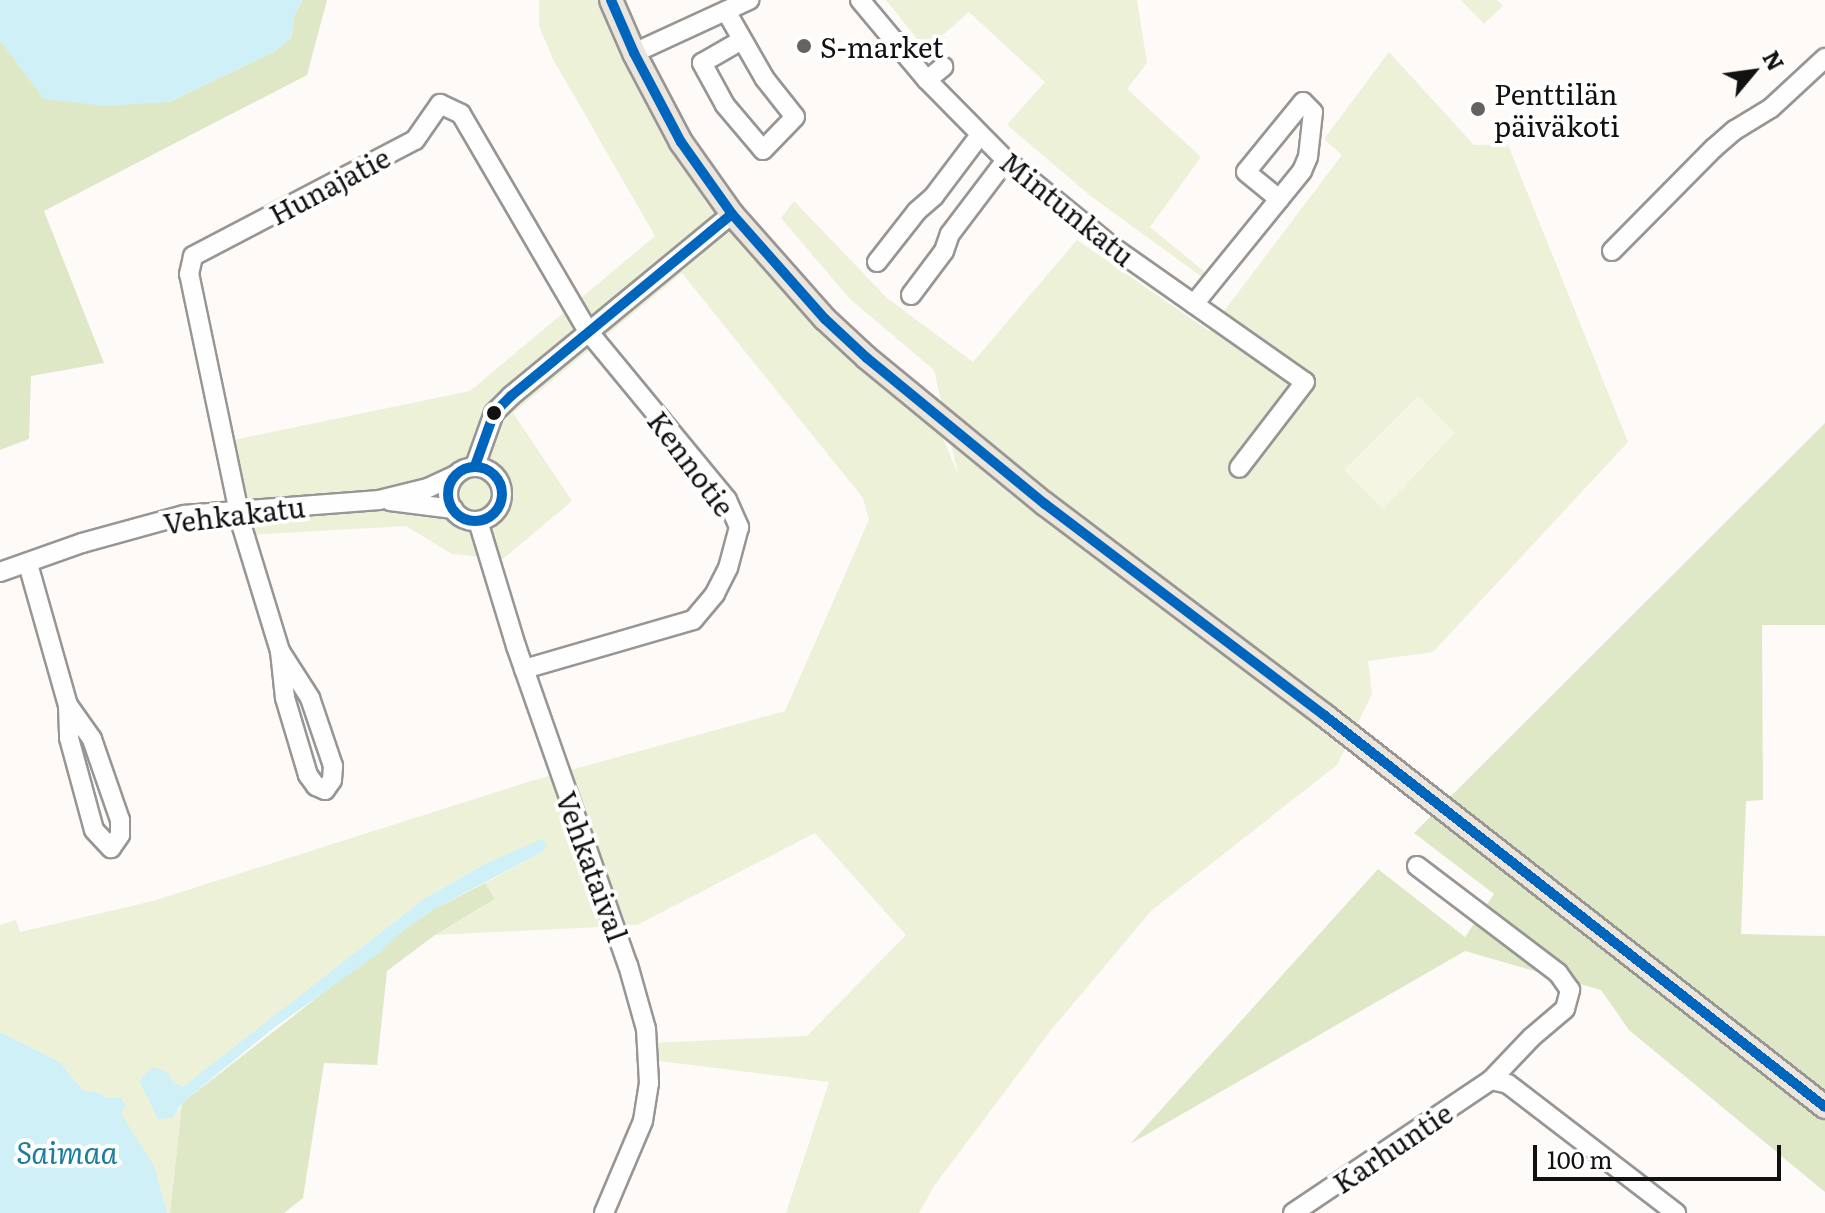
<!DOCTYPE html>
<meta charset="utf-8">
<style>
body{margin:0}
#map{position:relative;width:1825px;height:1213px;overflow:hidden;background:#fdfaf7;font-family:Literata,serif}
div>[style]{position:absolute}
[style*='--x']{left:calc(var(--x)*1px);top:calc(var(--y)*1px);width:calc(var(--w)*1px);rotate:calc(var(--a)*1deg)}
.green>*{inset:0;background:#ecf1d8}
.forest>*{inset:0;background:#dfe8c6}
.pitch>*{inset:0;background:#f4f5e2}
.water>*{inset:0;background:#cef0f6}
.roads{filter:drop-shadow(2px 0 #979695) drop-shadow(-2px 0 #979695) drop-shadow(0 2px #979695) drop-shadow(0 -2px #979695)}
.minor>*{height:18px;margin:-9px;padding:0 9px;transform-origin:9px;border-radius:9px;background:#fffefe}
.minor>.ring{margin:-9px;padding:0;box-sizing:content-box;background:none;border:18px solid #fffefe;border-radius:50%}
.major>*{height:22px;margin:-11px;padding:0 11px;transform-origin:11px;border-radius:11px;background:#ece5dc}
.bus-1>*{height:10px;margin:-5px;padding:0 5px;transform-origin:5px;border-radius:5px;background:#0065bd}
.bus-1>.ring{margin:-5px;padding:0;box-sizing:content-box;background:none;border:10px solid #0065bd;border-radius:50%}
.dots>*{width:22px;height:22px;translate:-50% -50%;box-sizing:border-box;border:4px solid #fff;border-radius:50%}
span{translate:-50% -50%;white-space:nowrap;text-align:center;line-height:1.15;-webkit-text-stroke:8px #fff;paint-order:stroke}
.poi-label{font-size:28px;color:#111}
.left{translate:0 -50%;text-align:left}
.street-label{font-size:28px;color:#111}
.water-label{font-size:30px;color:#1a7f9b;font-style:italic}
.north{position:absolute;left:1713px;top:32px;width:80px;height:80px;-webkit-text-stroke:6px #fff;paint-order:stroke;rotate:61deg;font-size:22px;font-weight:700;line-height:32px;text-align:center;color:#111}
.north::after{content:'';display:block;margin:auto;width:28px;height:36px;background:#111;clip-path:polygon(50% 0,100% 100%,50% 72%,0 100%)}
.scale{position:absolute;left:1533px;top:1145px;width:248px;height:36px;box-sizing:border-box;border:4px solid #111;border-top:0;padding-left:10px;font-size:24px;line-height:28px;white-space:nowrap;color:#111;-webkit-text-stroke:6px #fff;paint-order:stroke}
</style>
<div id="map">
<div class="green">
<i style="clip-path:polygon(539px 0,599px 0,689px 174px,764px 271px,827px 337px,941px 434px,958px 474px,934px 370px,849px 298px,781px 218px,794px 201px,887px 298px,973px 362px,1077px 240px,1209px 331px,1342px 155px,1324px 139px,1389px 52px,1474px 145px,1508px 145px,1628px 442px,1433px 652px,1368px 661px,1372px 694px,1337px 765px,1151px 911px,1051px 1030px,934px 1186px,919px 1213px,786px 1213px,829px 1082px,651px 1060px,651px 1043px,807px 1036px,906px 935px,815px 833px,637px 925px,435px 935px,495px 899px,485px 883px,542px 852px,487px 863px,424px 899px,183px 1088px,174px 1083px,167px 1072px,139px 1080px,158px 1119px,179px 1110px,182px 1103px,170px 1213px,0 1213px,121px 1098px,107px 1098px,97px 1092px,84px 1091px,58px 1061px,0 1032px,0 925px,16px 920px,20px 932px,153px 901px,531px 781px,785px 711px,869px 520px,863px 498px,682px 273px,513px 413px,572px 501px,503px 559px,452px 554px,406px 526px,246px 535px,228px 441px,470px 391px,655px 236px,553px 59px,539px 26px)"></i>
<i style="clip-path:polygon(886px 0,1137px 0,1147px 63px,1127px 89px,1201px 157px,1150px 227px,1206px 273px,1202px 277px,1092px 197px,1007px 125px,1045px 82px,969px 12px,926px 50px)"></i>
<i style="clip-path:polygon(1461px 0,1497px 0,1503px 6px,1484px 24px)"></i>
</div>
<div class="forest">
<i style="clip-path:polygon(303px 0,327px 0,307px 75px,44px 211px,104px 363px,31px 376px,29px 439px,0 450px,0 41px,18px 61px,169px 102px,274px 52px,291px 38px,294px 16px)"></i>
<i style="clip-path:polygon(1825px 423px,1825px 625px,1762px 625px,1763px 800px,1746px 801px,1741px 934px,1825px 936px,1825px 1192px,1629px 1030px,1601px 990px,1465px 951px,1130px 1144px,1378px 869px,1465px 937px,1494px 894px,1414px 833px)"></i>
<i style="clip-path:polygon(485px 883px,495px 899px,435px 935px,387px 971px,377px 1065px,324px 1063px,303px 1198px,284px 1213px,170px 1213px,182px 1103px,401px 932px,434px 909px)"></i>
</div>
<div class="pitch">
<i style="clip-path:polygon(1418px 396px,1455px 433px,1383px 509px,1344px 470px)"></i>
</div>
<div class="water">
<i style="clip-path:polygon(0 0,303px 0,294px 16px,291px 38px,274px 52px,169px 102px,105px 106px,44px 99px,0 41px)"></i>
<i style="clip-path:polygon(542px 839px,547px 845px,542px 852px,434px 909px,401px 932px,378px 954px,275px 1027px,182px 1103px,172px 1118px,158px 1119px,139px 1081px,153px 1067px,167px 1072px,174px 1083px,183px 1087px,424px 899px,487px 863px)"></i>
<i style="clip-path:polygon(0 1032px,58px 1061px,84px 1091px,97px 1092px,107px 1098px,121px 1098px,126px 1106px,120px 1112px,154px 1166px,167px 1213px,0 1213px)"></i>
</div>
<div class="roads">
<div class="minor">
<i style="--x:860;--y:0;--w:104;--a:50.1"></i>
<i style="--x:927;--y:80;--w:112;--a:45.4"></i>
<i style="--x:1006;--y:160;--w:134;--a:39.3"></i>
<i style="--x:1110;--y:245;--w:238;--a:35.1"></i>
<i style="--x:1305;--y:382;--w:108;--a:127.5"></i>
<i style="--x:726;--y:11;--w:78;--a:60.2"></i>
<i style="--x:765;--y:79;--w:48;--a:51.7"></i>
<i style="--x:795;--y:117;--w:46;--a:134.1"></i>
<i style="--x:763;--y:150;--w:59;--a:-130.2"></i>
<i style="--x:725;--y:105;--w:48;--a:-118.7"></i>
<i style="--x:702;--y:63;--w:46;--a:-29.9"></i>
<i style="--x:634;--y:53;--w:127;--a:-24.7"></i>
<i style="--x:927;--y:80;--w:21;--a:-39"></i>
<i style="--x:1612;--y:251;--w:145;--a:-45.3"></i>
<i style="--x:1714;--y:148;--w:28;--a:-41"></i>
<i style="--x:1735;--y:130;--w:42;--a:-31.4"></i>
<i style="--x:1771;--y:108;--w:74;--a:-42.8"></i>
<i style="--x:877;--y:262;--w:65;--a:-51.9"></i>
<i style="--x:917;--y:211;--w:23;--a:-41"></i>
<i style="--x:934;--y:196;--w:76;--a:-53"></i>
<i style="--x:911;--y:295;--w:55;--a:-53.1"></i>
<i style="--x:944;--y:251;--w:18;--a:-71"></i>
<i style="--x:950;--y:234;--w:93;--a:-52.9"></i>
<i style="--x:1194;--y:304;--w:171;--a:-50.9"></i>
<i style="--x:1302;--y:171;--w:15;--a:-67"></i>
<i style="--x:1308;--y:157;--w:45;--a:-83.7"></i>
<i style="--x:1313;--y:112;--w:14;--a:-135"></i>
<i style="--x:1303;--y:102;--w:90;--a:129.2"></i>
<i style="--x:1246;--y:172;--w:43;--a:39.3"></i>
<i style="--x:475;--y:466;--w:56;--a:-70.3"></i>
<i style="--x:494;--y:413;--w:24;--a:-45"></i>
<i style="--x:511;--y:396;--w:286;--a:-39.5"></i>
<i class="ring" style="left:448px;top:467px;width:36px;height:36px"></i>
<i style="--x:390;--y:501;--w:64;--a:7.2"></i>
<i style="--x:478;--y:521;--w:131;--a:73.1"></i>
<i style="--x:516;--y:646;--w:338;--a:70.7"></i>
<i style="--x:628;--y:965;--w:66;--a:74.3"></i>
<i style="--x:646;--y:1029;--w:54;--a:86.8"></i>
<i style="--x:649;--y:1083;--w:38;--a:99"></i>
<i style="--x:643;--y:1121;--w:100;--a:113"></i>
<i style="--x:28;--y:564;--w:147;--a:74.2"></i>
<i style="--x:68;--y:705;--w:33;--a:88"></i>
<i style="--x:69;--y:738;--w:95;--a:74.8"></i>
<i style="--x:94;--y:830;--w:25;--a:47"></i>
<i style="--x:111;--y:848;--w:16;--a:-55"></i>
<i style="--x:120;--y:835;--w:15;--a:-90"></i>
<i style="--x:120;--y:820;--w:86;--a:-109.1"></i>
<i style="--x:92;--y:739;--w:42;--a:-125.2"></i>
<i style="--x:0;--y:572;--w:87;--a:-19.5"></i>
<i style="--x:82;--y:543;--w:106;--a:-15.4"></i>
<i style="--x:184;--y:515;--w:196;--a:-4.4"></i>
<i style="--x:379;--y:500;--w:50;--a:-13.8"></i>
<i style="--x:428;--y:488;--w:29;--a:-25"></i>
<i style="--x:280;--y:651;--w:56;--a:57.4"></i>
<i style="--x:310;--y:698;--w:72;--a:71.3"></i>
<i style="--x:333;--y:766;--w:14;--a:94"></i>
<i style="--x:332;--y:780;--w:12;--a:125"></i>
<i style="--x:325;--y:790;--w:10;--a:-156"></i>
<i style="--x:316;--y:786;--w:14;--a:-126"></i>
<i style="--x:308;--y:775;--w:80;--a:-106.6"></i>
<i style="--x:285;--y:698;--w:47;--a:-96.1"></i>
<i style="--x:280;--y:651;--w:130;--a:-107"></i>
<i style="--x:242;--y:527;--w:258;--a:-101.8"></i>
<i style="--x:189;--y:274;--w:18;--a:-77"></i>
<i style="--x:193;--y:256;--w:250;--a:-27.6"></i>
<i style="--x:415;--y:140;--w:44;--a:-55.2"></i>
<i style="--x:440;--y:104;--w:23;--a:25"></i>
<i style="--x:461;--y:114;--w:250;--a:59.7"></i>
<i style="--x:587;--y:330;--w:220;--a:50.5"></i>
<i style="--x:727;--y:500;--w:30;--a:66"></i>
<i style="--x:739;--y:527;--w:42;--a:105"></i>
<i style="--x:728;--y:568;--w:29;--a:117"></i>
<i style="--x:715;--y:594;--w:34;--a:130"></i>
<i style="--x:693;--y:620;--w:176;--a:163.8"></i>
<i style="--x:1491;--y:1080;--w:17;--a:13"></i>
<i style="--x:1508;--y:1084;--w:212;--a:37.5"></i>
<i style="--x:1293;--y:1213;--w:239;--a:-33.9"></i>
<i style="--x:1491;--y:1080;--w:59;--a:-46.4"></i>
<i style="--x:1532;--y:1037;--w:43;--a:-40.3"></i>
<i style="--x:1565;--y:1009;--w:20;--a:-75"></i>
<i style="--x:1570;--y:990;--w:21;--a:-125"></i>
<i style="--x:1558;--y:973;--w:177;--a:-142.8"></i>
</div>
<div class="major">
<i style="--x:611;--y:0;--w:58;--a:66.5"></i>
<i style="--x:634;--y:53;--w:101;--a:62.2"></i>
<i style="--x:681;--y:142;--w:88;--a:54.7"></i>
<i style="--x:732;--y:214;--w:140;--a:48.5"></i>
<i style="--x:825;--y:319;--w:57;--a:42.9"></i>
<i style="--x:867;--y:358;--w:230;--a:39.4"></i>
<i style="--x:1045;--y:504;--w:350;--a:37.1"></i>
<i style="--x:1324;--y:715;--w:636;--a:38.04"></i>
</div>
</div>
<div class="bus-1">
<i style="--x:611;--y:0;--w:58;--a:66.5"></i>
<i style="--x:634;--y:53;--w:101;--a:62.2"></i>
<i style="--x:681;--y:142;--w:88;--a:54.7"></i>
<i style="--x:732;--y:214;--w:140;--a:48.5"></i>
<i style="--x:825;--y:319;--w:57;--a:42.9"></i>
<i style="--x:867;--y:358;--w:230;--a:39.4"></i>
<i style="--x:1045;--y:504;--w:350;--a:37.1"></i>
<i style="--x:1324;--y:715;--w:636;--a:38.04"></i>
<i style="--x:475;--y:466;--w:56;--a:-70.3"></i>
<i style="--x:494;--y:413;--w:24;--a:-45"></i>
<i style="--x:511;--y:396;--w:286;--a:-39.5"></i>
<i class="ring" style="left:448px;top:467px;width:44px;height:44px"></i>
</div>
<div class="dots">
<i style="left:804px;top:46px;background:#646362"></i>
<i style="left:1478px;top:109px;background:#646362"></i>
<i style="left:494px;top:413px;background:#111"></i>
</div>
<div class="poi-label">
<span class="left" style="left:820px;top:46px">S-market</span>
<span class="left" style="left:1494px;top:109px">Penttilän<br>päiväkoti</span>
</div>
<div class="street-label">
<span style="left:329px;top:185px;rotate:-28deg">Hunajatie</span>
<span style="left:1068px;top:208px;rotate:39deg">Mintunkatu</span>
<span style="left:692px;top:463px;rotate:53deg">Kennotie</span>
<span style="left:234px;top:514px;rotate:-7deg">Vehkakatu</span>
<span style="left:593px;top:866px;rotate:70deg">Vehkataival</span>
<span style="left:1392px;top:1147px;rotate:-34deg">Karhuntie</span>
</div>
<div class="water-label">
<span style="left:67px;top:1151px">Saimaa</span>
</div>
<div class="north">N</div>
<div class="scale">100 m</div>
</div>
